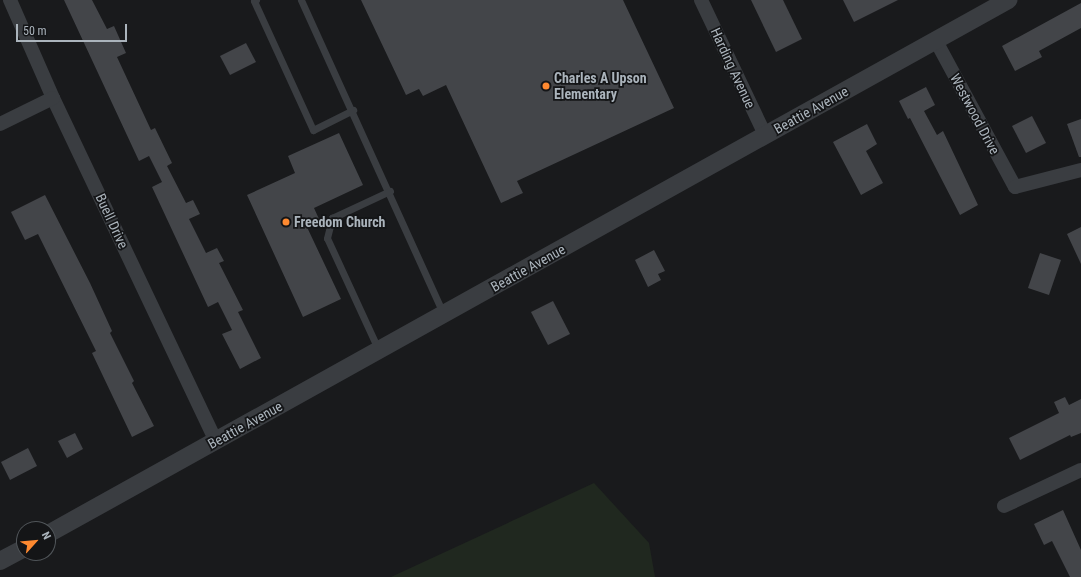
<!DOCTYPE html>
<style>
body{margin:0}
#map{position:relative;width:1081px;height:577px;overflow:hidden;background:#191a1c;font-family:"Roboto Condensed",sans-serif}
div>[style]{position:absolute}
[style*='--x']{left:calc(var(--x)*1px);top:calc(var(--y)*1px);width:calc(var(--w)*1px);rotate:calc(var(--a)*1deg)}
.green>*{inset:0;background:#20281f}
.building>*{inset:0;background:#434549}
.service>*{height:7px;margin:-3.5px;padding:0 3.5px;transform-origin:3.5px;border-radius:3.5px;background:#3a3d41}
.minor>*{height:14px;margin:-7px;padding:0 7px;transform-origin:7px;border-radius:7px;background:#3a3d41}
.tertiary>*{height:18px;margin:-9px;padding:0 9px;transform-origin:9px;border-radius:9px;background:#3a3d41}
.dots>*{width:11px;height:11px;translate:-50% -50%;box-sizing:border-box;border:2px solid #141517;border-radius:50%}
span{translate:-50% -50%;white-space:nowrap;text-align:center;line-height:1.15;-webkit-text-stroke:3.5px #141517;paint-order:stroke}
.street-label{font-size:14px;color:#abb4bc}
.poi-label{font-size:14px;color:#abb4bc;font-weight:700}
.left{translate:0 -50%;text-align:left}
.north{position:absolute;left:16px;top:521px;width:40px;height:40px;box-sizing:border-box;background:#141517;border:1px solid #505559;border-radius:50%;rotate:63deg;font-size:11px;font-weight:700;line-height:16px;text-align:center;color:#abb4bc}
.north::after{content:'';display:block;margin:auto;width:14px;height:18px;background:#fe8930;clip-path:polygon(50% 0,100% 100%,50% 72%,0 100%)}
.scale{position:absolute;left:16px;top:24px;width:111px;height:18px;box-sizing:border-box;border:2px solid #abb4bc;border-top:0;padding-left:5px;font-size:12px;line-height:14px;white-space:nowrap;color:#abb4bc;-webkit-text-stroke:3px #141517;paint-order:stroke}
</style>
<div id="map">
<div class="green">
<i style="clip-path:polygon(594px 483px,649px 543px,655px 577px,391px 577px)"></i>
</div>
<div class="building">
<i style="clip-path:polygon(64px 0,92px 0,107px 29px,114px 26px,126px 53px,117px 57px,151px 130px,155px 128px,172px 163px,167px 166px,186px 203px,193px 200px,200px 214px,189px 219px,206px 253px,217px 248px,224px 261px,219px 263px,243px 310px,238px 312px,261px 358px,240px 369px,222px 334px,232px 330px,218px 302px,208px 307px,152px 187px,162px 182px,149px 156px,139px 161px)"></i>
<i style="clip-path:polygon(361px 0,623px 0,674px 108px,517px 181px,523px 193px,501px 203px,446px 85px,423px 96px,419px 89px,406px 95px)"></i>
<i style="clip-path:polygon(751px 0,783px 0,802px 39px,776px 52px)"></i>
<i style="clip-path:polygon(843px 0,898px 0,854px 22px)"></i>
<i style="clip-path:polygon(1081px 3px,1081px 28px,1039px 51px,1042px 57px,1015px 71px,1002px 46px)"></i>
<i style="clip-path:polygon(246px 43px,256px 62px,230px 75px,220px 56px)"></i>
<i style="clip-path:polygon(926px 87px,935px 105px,924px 111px,937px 135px,943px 131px,978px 205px,960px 215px,910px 118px,908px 119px,899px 101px)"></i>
<i style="clip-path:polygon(1032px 116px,1046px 143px,1026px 153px,1012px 126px)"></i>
<i style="clip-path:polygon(1081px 119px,1081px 157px,1079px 157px,1067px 124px)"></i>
<i style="clip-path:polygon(867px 124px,877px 144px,866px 151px,883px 183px,861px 195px,833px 142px)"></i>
<i style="clip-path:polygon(339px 133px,363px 185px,314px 208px,319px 219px,306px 225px,341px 299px,303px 317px,247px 195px,295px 173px,288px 156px)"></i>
<i style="clip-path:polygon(45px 195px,90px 283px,112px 331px,110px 333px,134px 381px,132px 383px,154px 426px,132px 437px,92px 353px,96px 351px,38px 234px,25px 240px,11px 212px)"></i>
<i style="clip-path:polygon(1081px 227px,1081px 264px,1067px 234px)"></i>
<i style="clip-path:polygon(654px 250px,665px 271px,658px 274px,661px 280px,648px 287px,635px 260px)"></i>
<i style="clip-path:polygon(1040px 253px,1061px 260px,1049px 295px,1028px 288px)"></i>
<i style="clip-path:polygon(553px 301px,570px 334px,548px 345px,531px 312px)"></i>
<i style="clip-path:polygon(1065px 397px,1069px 405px,1081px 399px,1081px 433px,1071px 437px,1070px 435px,1020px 460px,1009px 438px,1059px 413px,1054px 402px)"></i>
<i style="clip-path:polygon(75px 433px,83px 449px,67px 458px,58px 441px)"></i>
<i style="clip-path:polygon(28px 448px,37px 466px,10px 480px,1px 462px)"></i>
<i style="clip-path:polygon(1063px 510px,1081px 550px,1081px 577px,1070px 577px,1052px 541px,1044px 545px,1034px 524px)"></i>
</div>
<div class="service">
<i style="--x:256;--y:0;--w:2;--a:153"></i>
<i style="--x:254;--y:1;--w:142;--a:65.4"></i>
<i style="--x:313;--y:130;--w:45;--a:-26.6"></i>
<i style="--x:301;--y:0;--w:344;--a:65.6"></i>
<i style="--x:379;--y:351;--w:124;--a:-114.7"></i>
<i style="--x:327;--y:238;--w:21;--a:-76"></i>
<i style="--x:332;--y:218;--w:64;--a:-25"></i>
</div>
<div class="minor">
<i style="--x:10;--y:0;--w:107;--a:66.3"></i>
<i style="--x:53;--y:98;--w:381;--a:64.6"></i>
<i style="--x:701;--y:0;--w:149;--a:64.6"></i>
<i style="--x:936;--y:41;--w:166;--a:61.6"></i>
<i style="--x:1015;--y:187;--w:68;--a:-14.4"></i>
<i style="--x:0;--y:124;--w:59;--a:-26.1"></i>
<i style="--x:1004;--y:506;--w:85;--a:-25.1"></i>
</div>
<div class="tertiary">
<i style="--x:48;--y:534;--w:1099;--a:-29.08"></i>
<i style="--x:0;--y:561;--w:27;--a:-28"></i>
</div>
<div class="dots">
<i style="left:546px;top:86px;background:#fe8930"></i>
<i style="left:286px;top:222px;background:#fe8930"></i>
</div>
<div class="street-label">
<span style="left:733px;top:68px;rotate:65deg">Harding Avenue</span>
<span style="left:811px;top:110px;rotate:-29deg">Beattie Avenue</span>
<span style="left:975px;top:114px;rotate:62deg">Westwood Drive</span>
<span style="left:112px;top:221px;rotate:65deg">Buell Drive</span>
<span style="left:528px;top:268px;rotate:-29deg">Beattie Avenue</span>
<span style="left:245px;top:425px;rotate:-29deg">Beattie Avenue</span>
</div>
<div class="poi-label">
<span class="left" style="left:554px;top:86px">Charles A Upson<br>Elementary</span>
<span class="left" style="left:294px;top:222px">Freedom Church</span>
</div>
<div class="north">N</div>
<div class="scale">50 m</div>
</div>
